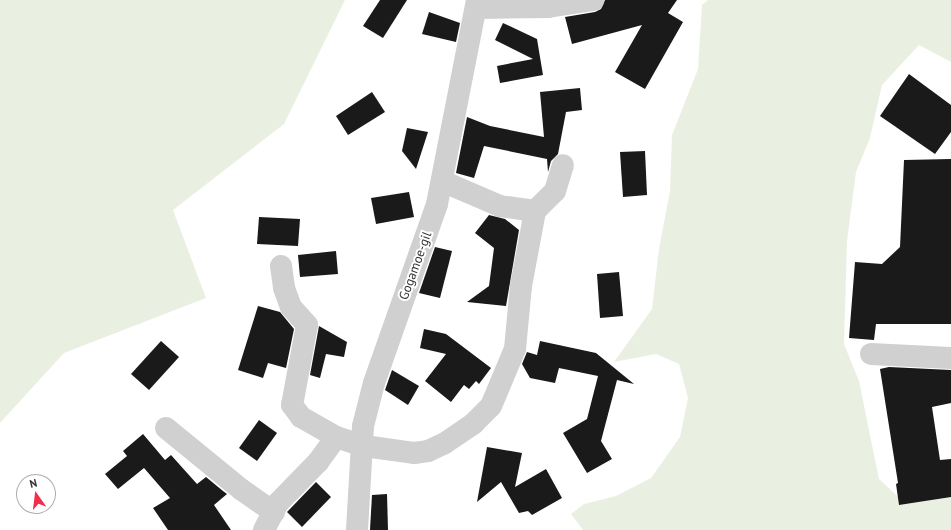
<!DOCTYPE html>
<style>
body{margin:0}
#map{position:relative;width:951px;height:530px;overflow:hidden;background:#fff;font-family:"PT Sans",sans-serif}
div>[style]{position:absolute}
[style*='--x']{left:calc(var(--x)*1px);top:calc(var(--y)*1px);width:calc(var(--w)*1px);rotate:calc(var(--a)*1deg)}
.green>*{inset:0;background:#eaf0e1}
.building>*{inset:0;background:#1a1a1a}
.minor>*{height:22px;margin:-11px;padding:0 11px;transform-origin:11px;border-radius:11px;background:#d0d0d0}
span{translate:-50% -50%;white-space:nowrap;text-align:center;line-height:1.15;-webkit-text-stroke:4px #fff;paint-order:stroke}
.street-label{font-size:13px;color:#333}
.north{position:absolute;left:16px;top:474px;width:40px;height:40px;box-sizing:border-box;background:#fff;border:1px solid #adadad;border-radius:50%;rotate:346deg;font-size:11px;font-weight:700;line-height:16px;text-align:center;color:#333}
.north::after{content:'';display:block;margin:auto;width:14px;height:18px;background:#f02f4c;clip-path:polygon(50% 0,100% 100%,50% 72%,0 100%)}
</style>
<div id="map">
<div class="green">
<i style="clip-path:polygon(0 0,345px 0,284px 124px,173px 210px,206px 298px,64px 353px,0 423px)"></i>
<i style="clip-path:polygon(708px 0,951px 0,951px 62px,919px 45px,882px 85px,870px 138px,856px 172px,847px 241px,844px 344px,859px 381px,879px 479px,906px 504px,951px 497px,951px 530px,583px 530px,571px 514px,584px 504px,616px 496px,651px 478px,680px 437px,688px 398px,679px 364px,656px 354px,614px 362px,652px 309px,659px 249px,670px 191px,672px 135px,698px 69px,702px 5px)"></i>
</div>
<div class="building">
<i style="clip-path:polygon(380px 0,407px 0,383px 38px,363px 26px)"></i>
<i style="clip-path:polygon(605px 0,677px 0,668px 13px,683px 22px,645px 89px,615px 72px,642px 25px,572px 44px,565px 17px,595px 12px,601px 9px)"></i>
<i style="clip-path:polygon(429px 12px,460px 23px,456px 42px,422px 34px)"></i>
<i style="clip-path:polygon(503px 23px,537px 39px,543px 75px,500px 83px,497px 66px,533px 59px,495px 40px)"></i>
<i style="clip-path:polygon(909px 74px,951px 105px,951px 132px,935px 154px,880px 116px)"></i>
<i style="clip-path:polygon(580px 88px,582px 110px,566px 112px,558px 154px,551px 161px,548px 172px,547px 159px,484px 146px,474px 178px,456px 173px,467px 117px,490px 126px,544px 137px,540px 92px)"></i>
<i style="clip-path:polygon(372px 92px,385px 112px,348px 135px,336px 116px)"></i>
<i style="clip-path:polygon(407px 128px,428px 132px,416px 169px,402px 151px)"></i>
<i style="clip-path:polygon(645px 151px,647px 195px,623px 197px,620px 152px)"></i>
<i style="clip-path:polygon(951px 159px,951px 324px,876px 324px,874px 340px,849px 338px,855px 262px,882px 264px,900px 247px,904px 160px)"></i>
<i style="clip-path:polygon(409px 192px,414px 217px,376px 224px,371px 198px)"></i>
<i style="clip-path:polygon(489px 215px,505px 219px,519px 230px,506px 306px,467px 302px,489px 286px,494px 248px,475px 233px)"></i>
<i style="clip-path:polygon(259px 217px,300px 219px,298px 246px,257px 244px)"></i>
<i style="clip-path:polygon(435px 247px,452px 251px,440px 298px,419px 293px)"></i>
<i style="clip-path:polygon(336px 251px,338px 274px,300px 277px,298px 255px)"></i>
<i style="clip-path:polygon(619px 272px,623px 316px,600px 318px,597px 274px)"></i>
<i style="clip-path:polygon(258px 306px,280px 312px,294px 329px,286px 368px,268px 363px,263px 378px,238px 370px)"></i>
<i style="clip-path:polygon(319px 326px,347px 342px,344px 357px,326px 354px,320px 378px,310px 375px)"></i>
<i style="clip-path:polygon(424px 329px,446px 334px,491px 368px,479px 384px,476px 381px,469px 389px,464px 385px,451px 402px,425px 381px,446px 354px,420px 348px)"></i>
<i style="clip-path:polygon(161px 341px,179px 357px,149px 390px,131px 374px)"></i>
<i style="clip-path:polygon(540px 341px,596px 353px,634px 384px,617px 380px,601px 441px,612px 459px,587px 473px,563px 433px,587px 419px,598px 376px,559px 368px,555px 383px,530px 378px,522px 364px,527px 352px,537px 355px)"></i>
<i style="clip-path:polygon(889px 367px,951px 370px,951px 403px,932px 407px,940px 460px,951px 459px,951px 497px,899px 505px,896px 484px,898px 483px,880px 369px)"></i>
<i style="clip-path:polygon(392px 370px,419px 386px,408px 405px,385px 390px)"></i>
<i style="clip-path:polygon(259px 420px,277px 433px,257px 461px,239px 448px)"></i>
<i style="clip-path:polygon(143px 434px,165px 460px,171px 455px,197px 484px,206px 477px,223px 491px,227px 494px,214px 505px,231px 530px,168px 530px,153px 508px,170px 498px,144px 468px,118px 489px,105px 474px,127px 456px,123px 451px)"></i>
<i style="clip-path:polygon(487px 447px,522px 453px,515px 487px,546px 469px,562px 498px,532px 515px,528px 511px,519px 513px,501px 482px,477px 502px)"></i>
<i style="clip-path:polygon(316px 482px,331px 497px,302px 527px,287px 512px)"></i>
<i style="clip-path:polygon(387px 494px,388px 530px,370px 530px,372px 495px)"></i>
</div>
<div class="minor">
<i style="--x:476;--y:8;--w:72;--a:-0.8"></i>
<i style="--x:548;--y:7;--w:46;--a:-8.8"></i>
<i style="--x:535;--y:211;--w:28;--a:-45"></i>
<i style="--x:555;--y:191;--w:27;--a:-73"></i>
<i style="--x:281;--y:266;--w:22;--a:82"></i>
<i style="--x:284;--y:288;--w:20;--a:70"></i>
<i style="--x:291;--y:307;--w:24;--a:48"></i>
<i style="--x:307;--y:325;--w:81;--a:100.6"></i>
<i style="--x:292;--y:405;--w:15;--a:53"></i>
<i style="--x:301;--y:417;--w:40;--a:29.7"></i>
<i style="--x:336;--y:437;--w:29;--a:18"></i>
<i style="--x:364;--y:446;--w:50;--a:8"></i>
<i style="--x:414;--y:453;--w:14;--a:-8"></i>
<i style="--x:428;--y:451;--w:19;--a:-25"></i>
<i style="--x:445;--y:443;--w:34;--a:-34"></i>
<i style="--x:473;--y:424;--w:25;--a:-45"></i>
<i style="--x:491;--y:406;--w:62;--a:-67.2"></i>
<i style="--x:515;--y:349;--w:63;--a:-84.6"></i>
<i style="--x:521;--y:286;--w:76;--a:-79.4"></i>
<i style="--x:535;--y:211;--w:35;--a:-172"></i>
<i style="--x:500;--y:206;--w:63;--a:-156.7"></i>
<i style="--x:871;--y:354;--w:80;--a:2.9"></i>
<i style="--x:166;--y:428;--w:98;--a:39.2"></i>
<i style="--x:242;--y:490;--w:39;--a:35"></i>
<i style="--x:264;--y:530;--w:29;--a:-63"></i>
<i style="--x:277;--y:504;--w:59;--a:-45.7"></i>
<i style="--x:318;--y:462;--w:31;--a:-54"></i>
<i style="--x:357;--y:530;--w:104;--a:-86.7"></i>
<i style="--x:363;--y:426;--w:44;--a:-75.7"></i>
<i style="--x:374;--y:383;--w:190;--a:-70.6"></i>
<i style="--x:437;--y:204;--w:208;--a:-78.9"></i>
</div>
<div class="street-label">
<span style="left:416px;top:266px;rotate:-70deg">Gogamoe-gil</span>
</div>
<div class="north">N</div>
</div>
